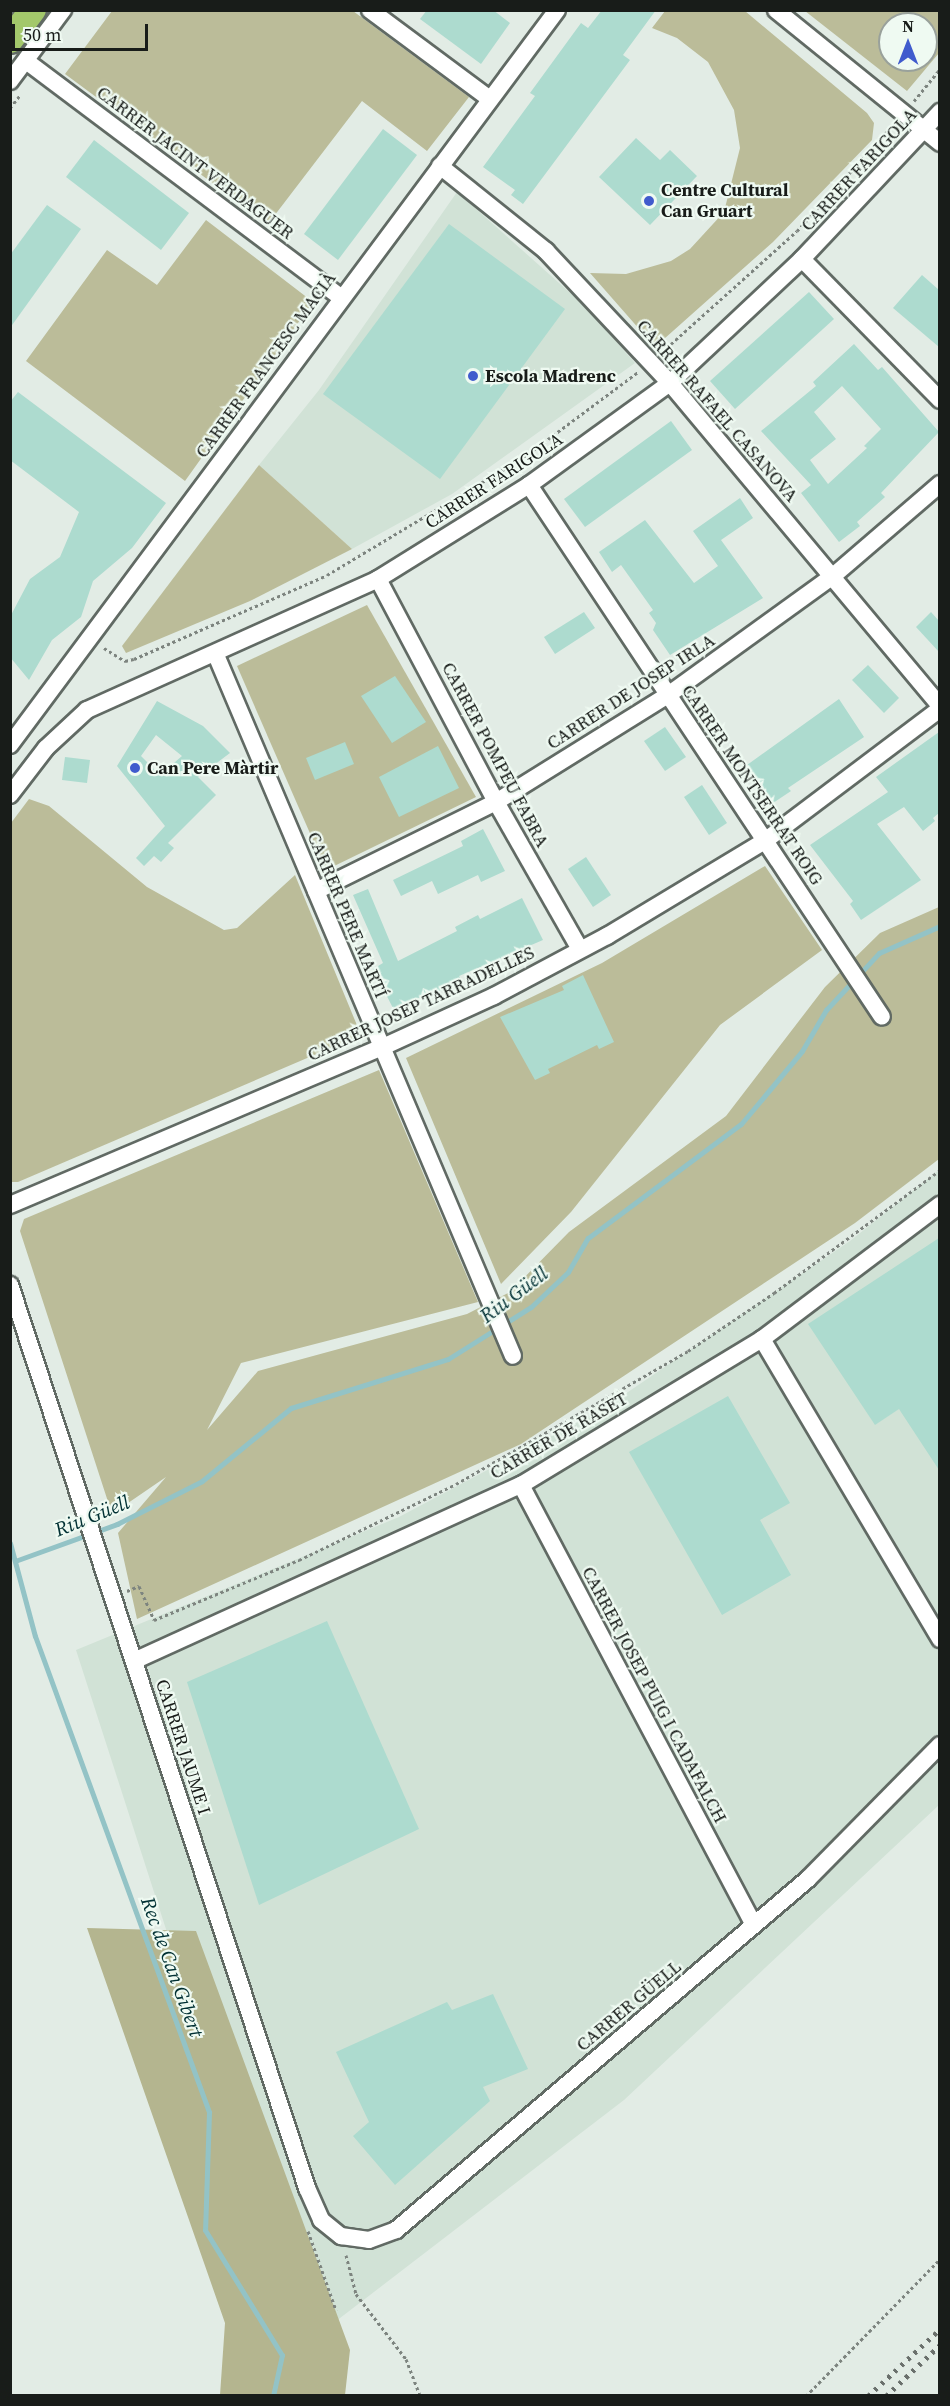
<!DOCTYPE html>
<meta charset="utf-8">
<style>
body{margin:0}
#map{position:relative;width:950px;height:2406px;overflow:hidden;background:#e2ece5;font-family:"Source Serif 4",serif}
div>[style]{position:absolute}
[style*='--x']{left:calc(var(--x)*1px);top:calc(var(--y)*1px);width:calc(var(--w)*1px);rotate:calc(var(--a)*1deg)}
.built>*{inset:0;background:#d1e2d6}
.green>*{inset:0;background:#bbbc99}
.forest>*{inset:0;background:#b4b58f}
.stream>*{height:5px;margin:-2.5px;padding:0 2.5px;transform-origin:2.5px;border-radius:2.5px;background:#93c3c6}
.building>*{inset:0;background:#addbcf}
.path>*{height:3px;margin-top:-1.5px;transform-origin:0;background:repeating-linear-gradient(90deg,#7d847f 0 3px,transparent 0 6px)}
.roads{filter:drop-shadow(2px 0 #616a64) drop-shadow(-2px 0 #616a64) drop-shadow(0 2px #616a64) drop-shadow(0 -2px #616a64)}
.street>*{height:16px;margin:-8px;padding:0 8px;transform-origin:8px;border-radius:8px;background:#fff}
.primary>*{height:26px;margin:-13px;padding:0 13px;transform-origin:13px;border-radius:13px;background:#a3c86b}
.rail>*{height:4.5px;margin-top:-2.25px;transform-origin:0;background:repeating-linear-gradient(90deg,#6a706c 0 3px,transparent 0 9px)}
.dots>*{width:16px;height:16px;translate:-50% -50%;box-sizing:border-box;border:3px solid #effaf2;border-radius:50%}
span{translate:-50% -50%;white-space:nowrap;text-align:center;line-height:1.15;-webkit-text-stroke:4.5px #effaf2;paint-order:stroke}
.street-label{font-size:18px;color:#181c19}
.poi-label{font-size:18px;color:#181c19;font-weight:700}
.left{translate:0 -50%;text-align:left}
.water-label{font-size:20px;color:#003033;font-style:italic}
.frame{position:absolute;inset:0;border:12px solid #181c19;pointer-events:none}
.north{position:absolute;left:878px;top:12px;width:60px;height:60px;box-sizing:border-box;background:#effaf2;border:2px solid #99a19b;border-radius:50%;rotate:0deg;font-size:16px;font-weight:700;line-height:24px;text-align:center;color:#181c19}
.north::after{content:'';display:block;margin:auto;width:21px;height:27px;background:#405bcd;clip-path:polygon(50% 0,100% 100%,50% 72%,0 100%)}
.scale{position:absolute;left:12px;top:24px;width:136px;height:27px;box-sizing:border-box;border:3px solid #181c19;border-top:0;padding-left:8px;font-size:18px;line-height:21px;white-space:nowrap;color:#181c19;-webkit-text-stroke:4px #effaf2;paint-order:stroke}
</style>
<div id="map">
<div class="built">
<i style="clip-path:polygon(457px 192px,586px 307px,635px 363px,452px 494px,352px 549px,259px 465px,319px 390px)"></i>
<i style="clip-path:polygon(939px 1170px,939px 1805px,624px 2100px,301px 2348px,76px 1650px,399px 1517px,606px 1407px,850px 1241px)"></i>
</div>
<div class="green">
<i style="clip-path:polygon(112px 11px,353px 11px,469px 97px,427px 151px,362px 101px,268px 224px,65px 74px)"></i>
<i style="clip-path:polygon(665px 11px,745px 11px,867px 113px,874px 123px,872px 140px,773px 242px,655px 347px,590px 273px,626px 274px,671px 261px,690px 249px,724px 212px,740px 148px,734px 110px,708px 62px,677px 38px,652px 28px)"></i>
<i style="clip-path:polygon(evenodd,805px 11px,939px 11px,939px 53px,907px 91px,805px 11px,890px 24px,926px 24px,926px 60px,890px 60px,890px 24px)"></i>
<i style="clip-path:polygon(206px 220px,313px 302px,185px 481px,26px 361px,107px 250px,157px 285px)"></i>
<i style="clip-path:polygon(259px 465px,352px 549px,250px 601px,126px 653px,122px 646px)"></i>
<i style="clip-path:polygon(367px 605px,476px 797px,326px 870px,237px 666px)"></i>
<i style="clip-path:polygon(29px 799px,49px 806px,147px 887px,224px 930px,237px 928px,295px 875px,361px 1035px,18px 1182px,11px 1182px,11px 823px)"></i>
<i style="clip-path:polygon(765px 866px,822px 950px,720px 1025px,571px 1212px,501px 1284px,406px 1058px,602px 963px)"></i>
<i style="clip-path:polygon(939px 907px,939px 1159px,855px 1223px,521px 1444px,137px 1619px,118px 1533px,166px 1477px,112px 1514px,20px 1231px,24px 1219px,379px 1070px,478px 1302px,241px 1363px,207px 1430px,258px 1371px,467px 1314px,510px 1292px,569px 1232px,726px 1116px,825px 987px,880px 933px)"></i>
</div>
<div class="forest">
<i style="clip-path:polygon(87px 1928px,196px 1931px,350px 2350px,345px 2395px,220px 2395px,225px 2323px)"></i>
</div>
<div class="stream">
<i style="--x:10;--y:1543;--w:96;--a:75"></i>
<i style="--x:35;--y:1636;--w:507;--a:69.92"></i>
<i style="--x:209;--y:2112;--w:118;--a:91.9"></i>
<i style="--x:205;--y:2230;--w:147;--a:58.4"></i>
<i style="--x:282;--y:2355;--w:42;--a:102.4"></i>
<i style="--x:15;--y:1561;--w:109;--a:-19.9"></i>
<i style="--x:117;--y:1524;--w:95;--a:-26.8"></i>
<i style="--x:202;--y:1481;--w:115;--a:-39.4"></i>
<i style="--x:291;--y:1408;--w:164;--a:-17.3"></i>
<i style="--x:448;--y:1359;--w:98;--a:-32.1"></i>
<i style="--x:531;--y:1307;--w:51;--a:-43.4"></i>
<i style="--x:568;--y:1272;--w:39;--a:-60"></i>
<i style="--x:588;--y:1238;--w:191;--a:-36.7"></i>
<i style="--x:741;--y:1124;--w:95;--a:-50.1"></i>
<i style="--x:802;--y:1051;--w:48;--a:-59.7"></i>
<i style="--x:826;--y:1010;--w:78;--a:-47.1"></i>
<i style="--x:879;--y:953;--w:67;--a:-23.9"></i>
</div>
<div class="building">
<i style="clip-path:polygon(427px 10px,493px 10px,510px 23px,481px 64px,420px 19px)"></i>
<i style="clip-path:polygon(602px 10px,656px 10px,623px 55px,630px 60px,523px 204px,511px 195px,515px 190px,483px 167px,535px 96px,530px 93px,581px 23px,588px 28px)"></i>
<i style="clip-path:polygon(383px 129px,417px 155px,338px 260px,304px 234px)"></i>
<i style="clip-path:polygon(636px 138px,660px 160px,670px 150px,697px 176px,650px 225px,599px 177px)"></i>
<i style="clip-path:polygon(94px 140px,189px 213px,161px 250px,66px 177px)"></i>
<i style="clip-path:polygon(47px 205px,81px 229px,10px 328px,10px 255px)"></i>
<i style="clip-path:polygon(449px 224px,565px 309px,440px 479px,323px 394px)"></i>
<i style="clip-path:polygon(922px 275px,939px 290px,939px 347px,893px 308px)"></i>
<i style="clip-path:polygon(809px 292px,834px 319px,735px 409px,710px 381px)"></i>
<i style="clip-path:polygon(evenodd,854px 344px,878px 370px,882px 367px,939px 432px,881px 493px,885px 497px,857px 522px,860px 526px,839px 542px,801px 493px,811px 485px,761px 431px,816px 386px,813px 382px,854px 344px,842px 386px,881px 429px,864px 446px,867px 448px,828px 484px,810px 460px,836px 439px,814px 412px,842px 386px)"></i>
<i style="clip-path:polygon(18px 392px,166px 503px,132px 548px,93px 581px,81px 617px,52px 640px,29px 680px,10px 657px,10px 617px,30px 579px,60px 557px,79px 512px,10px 460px,10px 402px)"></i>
<i style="clip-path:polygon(671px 421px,692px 450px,585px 527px,564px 499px)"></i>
<i style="clip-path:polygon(740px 498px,753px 518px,721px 540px,763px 598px,670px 655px,653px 630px,656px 623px,649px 613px,653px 610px,621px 565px,612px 572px,599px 552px,645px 520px,694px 583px,718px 566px,693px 531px)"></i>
<i style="clip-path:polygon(584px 612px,595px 628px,555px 654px,544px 637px)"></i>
<i style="clip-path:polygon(931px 612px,939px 621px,939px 652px,916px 627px)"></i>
<i style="clip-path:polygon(868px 665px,899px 698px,884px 713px,852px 680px)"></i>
<i style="clip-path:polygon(395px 676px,426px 722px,392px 743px,361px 696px)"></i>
<i style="clip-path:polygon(839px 699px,864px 737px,788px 788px,791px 791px,773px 803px,747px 765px)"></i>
<i style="clip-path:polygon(evenodd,157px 701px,203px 726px,230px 753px,198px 777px,216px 795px,168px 843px,174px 848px,161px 862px,154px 856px,144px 866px,136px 858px,165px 826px,117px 766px,157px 701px,156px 735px,182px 756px,160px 775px,141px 756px,156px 735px)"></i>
<i style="clip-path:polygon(665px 727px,686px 757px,665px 771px,644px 741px)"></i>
<i style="clip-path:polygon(939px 732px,939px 813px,933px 818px,935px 821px,923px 831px,904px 807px,877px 824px,921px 880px,861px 920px,850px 904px,853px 901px,810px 845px,888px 792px,876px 777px)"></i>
<i style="clip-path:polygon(345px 742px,354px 764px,315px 780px,306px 758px)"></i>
<i style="clip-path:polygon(438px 746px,459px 788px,399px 817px,379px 777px)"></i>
<i style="clip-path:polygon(65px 757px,90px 760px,87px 783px,62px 780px)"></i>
<i style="clip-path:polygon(702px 785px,727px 823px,709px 835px,684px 797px)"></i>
<i style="clip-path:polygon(483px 829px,505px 871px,481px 882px,478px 875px,438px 894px,432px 881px,401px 896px,393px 880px,463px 846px,461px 841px)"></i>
<i style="clip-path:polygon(586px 857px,611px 895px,593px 907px,568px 869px)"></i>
<i style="clip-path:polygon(368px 889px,398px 961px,457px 931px,455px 927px,478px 915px,480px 919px,522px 898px,543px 940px,459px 976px,462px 981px,438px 992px,437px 989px,394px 1010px,373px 969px,383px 963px,353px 895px)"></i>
<i style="clip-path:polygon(583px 975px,614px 1042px,599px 1049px,597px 1045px,548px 1069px,550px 1073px,535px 1080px,500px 1017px,564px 990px,562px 986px)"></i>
<i style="clip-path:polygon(939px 1238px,939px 1470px,899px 1409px,875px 1425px,808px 1324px)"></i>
<i style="clip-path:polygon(728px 1396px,790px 1503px,760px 1520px,791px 1575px,722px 1615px,629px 1452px)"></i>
<i style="clip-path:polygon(327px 1621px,419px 1829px,259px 1905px,187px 1682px)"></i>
<i style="clip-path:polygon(493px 1994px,528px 2069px,483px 2087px,490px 2101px,395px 2185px,353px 2136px,369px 2122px,336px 2052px,447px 2002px,452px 2010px)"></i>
</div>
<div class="path">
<i style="--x:914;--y:101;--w:41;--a:-50.9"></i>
<i style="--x:10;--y:108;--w:16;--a:-52"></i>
<i style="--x:662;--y:352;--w:181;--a:-41.9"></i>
<i style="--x:797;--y:231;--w:142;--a:-47.9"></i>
<i style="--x:104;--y:648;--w:25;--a:32"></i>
<i style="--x:125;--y:661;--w:9;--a:-13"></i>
<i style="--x:134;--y:659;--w:210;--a:-23.5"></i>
<i style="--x:327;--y:575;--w:230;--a:-30.9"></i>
<i style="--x:524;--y:457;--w:142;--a:-36.7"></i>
<i style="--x:127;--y:1591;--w:13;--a:-23"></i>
<i style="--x:139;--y:1586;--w:37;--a:66"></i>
<i style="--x:154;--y:1620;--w:157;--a:-22.5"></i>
<i style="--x:299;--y:1560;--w:174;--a:-25.8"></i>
<i style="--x:456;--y:1484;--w:267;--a:-29.8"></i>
<i style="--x:688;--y:1351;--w:104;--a:-34"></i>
<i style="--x:774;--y:1293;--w:207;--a:-36.5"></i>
<i style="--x:308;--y:2231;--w:84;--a:70.5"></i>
<i style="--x:346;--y:2255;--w:40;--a:75.6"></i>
<i style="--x:356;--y:2294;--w:82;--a:52.4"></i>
<i style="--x:406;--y:2359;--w:40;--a:69"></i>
<i style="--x:806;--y:2396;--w:192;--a:-45.6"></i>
</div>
<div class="roads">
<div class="street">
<i style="--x:370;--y:10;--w:149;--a:36.6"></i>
<i style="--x:776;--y:10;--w:211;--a:39"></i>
<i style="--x:26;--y:61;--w:393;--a:36.9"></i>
<i style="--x:10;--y:81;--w:89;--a:-53.3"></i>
<i style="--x:440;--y:166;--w:136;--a:38.7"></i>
<i style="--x:546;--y:251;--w:181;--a:46.8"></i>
<i style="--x:670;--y:383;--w:421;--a:50.1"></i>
<i style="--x:802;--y:259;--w:197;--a:45.6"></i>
<i style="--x:529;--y:485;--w:638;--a:56.43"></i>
<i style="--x:378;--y:579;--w:252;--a:62.1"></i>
<i style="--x:496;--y:802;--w:169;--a:60.3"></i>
<i style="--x:216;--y:655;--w:761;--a:67.04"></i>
<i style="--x:10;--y:745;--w:916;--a:-53.34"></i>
<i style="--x:10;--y:795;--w:59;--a:-52.5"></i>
<i style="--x:46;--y:748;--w:56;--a:-42.8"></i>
<i style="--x:87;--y:710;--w:319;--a:-24.2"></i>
<i style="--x:378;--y:579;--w:178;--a:-31.9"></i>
<i style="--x:529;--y:485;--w:174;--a:-35.9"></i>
<i style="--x:670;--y:383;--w:181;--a:-43.2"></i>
<i style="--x:802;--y:259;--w:202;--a:-46.8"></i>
<i style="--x:316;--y:891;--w:201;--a:-26.3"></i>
<i style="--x:496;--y:802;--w:203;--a:-31.9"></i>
<i style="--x:668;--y:695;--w:203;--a:-35.8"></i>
<i style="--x:833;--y:576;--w:141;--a:-40.7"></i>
<i style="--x:10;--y:1205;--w:405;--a:-23"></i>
<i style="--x:383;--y:1047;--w:122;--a:-24.7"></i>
<i style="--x:494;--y:996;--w:128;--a:-28"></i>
<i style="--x:607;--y:936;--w:186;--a:-31.1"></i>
<i style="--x:766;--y:840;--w:218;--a:-37"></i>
<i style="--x:10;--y:1285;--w:951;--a:71.79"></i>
<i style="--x:307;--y:2188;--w:35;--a:66"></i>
<i style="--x:321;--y:2220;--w:26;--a:39"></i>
<i style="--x:341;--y:2236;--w:28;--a:8"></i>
<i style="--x:369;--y:2240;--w:29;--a:-20"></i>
<i style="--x:396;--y:2230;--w:541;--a:-40.43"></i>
<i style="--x:808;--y:1879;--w:188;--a:-45.4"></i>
<i style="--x:762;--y:1339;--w:349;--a:59.3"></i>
<i style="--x:521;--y:1485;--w:496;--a:62.1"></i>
<i style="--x:134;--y:1661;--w:425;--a:-24.5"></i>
<i style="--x:521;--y:1485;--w:282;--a:-31.2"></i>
<i style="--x:762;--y:1339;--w:223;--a:-37"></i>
</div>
<div class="primary">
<i style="--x:10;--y:40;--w:38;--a:-53"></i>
</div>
</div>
<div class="rail">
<i style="--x:868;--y:2396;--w:98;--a:-42.9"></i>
<i style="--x:886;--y:2396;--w:74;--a:-43.4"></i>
</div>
<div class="dots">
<i style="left:649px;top:201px;background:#405bcd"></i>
<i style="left:473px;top:376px;background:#405bcd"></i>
<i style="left:135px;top:768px;background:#405bcd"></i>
</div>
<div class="street-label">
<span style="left:195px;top:163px;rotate:37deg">CARRER JACINT VERDAGUER</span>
<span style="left:859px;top:170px;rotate:-47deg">CARRER FARIGOLA</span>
<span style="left:266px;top:365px;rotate:-54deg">CARRER FRANCESC MACIÀ</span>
<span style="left:717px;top:411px;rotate:49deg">CARRER RAFAEL CASANOVA</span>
<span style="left:494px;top:481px;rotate:-33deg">CARRER FARIGOLA</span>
<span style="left:631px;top:692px;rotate:-33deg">CARRER DE JOSEP IRLA</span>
<span style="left:495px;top:755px;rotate:62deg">CARRER POMPEU FABRA</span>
<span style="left:752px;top:785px;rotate:56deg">CARRER MONTSERRAT ROIG</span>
<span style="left:347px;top:915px;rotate:67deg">CARRER PERE MARTÍ</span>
<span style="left:421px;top:1004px;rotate:-25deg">CARRER JOSEP TARRADELLES</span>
<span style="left:559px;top:1436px;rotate:-30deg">CARRER DE RASET</span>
<span style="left:654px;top:1695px;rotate:62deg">CARRER JOSEP PUIG I CADAFALCH</span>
<span style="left:183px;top:1747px;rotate:72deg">CARRER JAUME I</span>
<span style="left:629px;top:2006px;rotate:-40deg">CARRER GÜELL</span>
</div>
<div class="poi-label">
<span class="left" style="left:661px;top:201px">Centre Cultural<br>Can Gruart</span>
<span class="left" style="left:485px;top:376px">Escola Madrenc</span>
<span class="left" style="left:147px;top:768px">Can Pere Màrtir</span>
</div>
<div class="water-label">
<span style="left:514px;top:1295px;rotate:-37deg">Riu Güell</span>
<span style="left:92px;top:1516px;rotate:-22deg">Riu Güell</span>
<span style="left:172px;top:1967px;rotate:70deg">Rec de Can Gibert</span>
</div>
<div class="frame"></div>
<div class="north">N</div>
<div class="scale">50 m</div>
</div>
